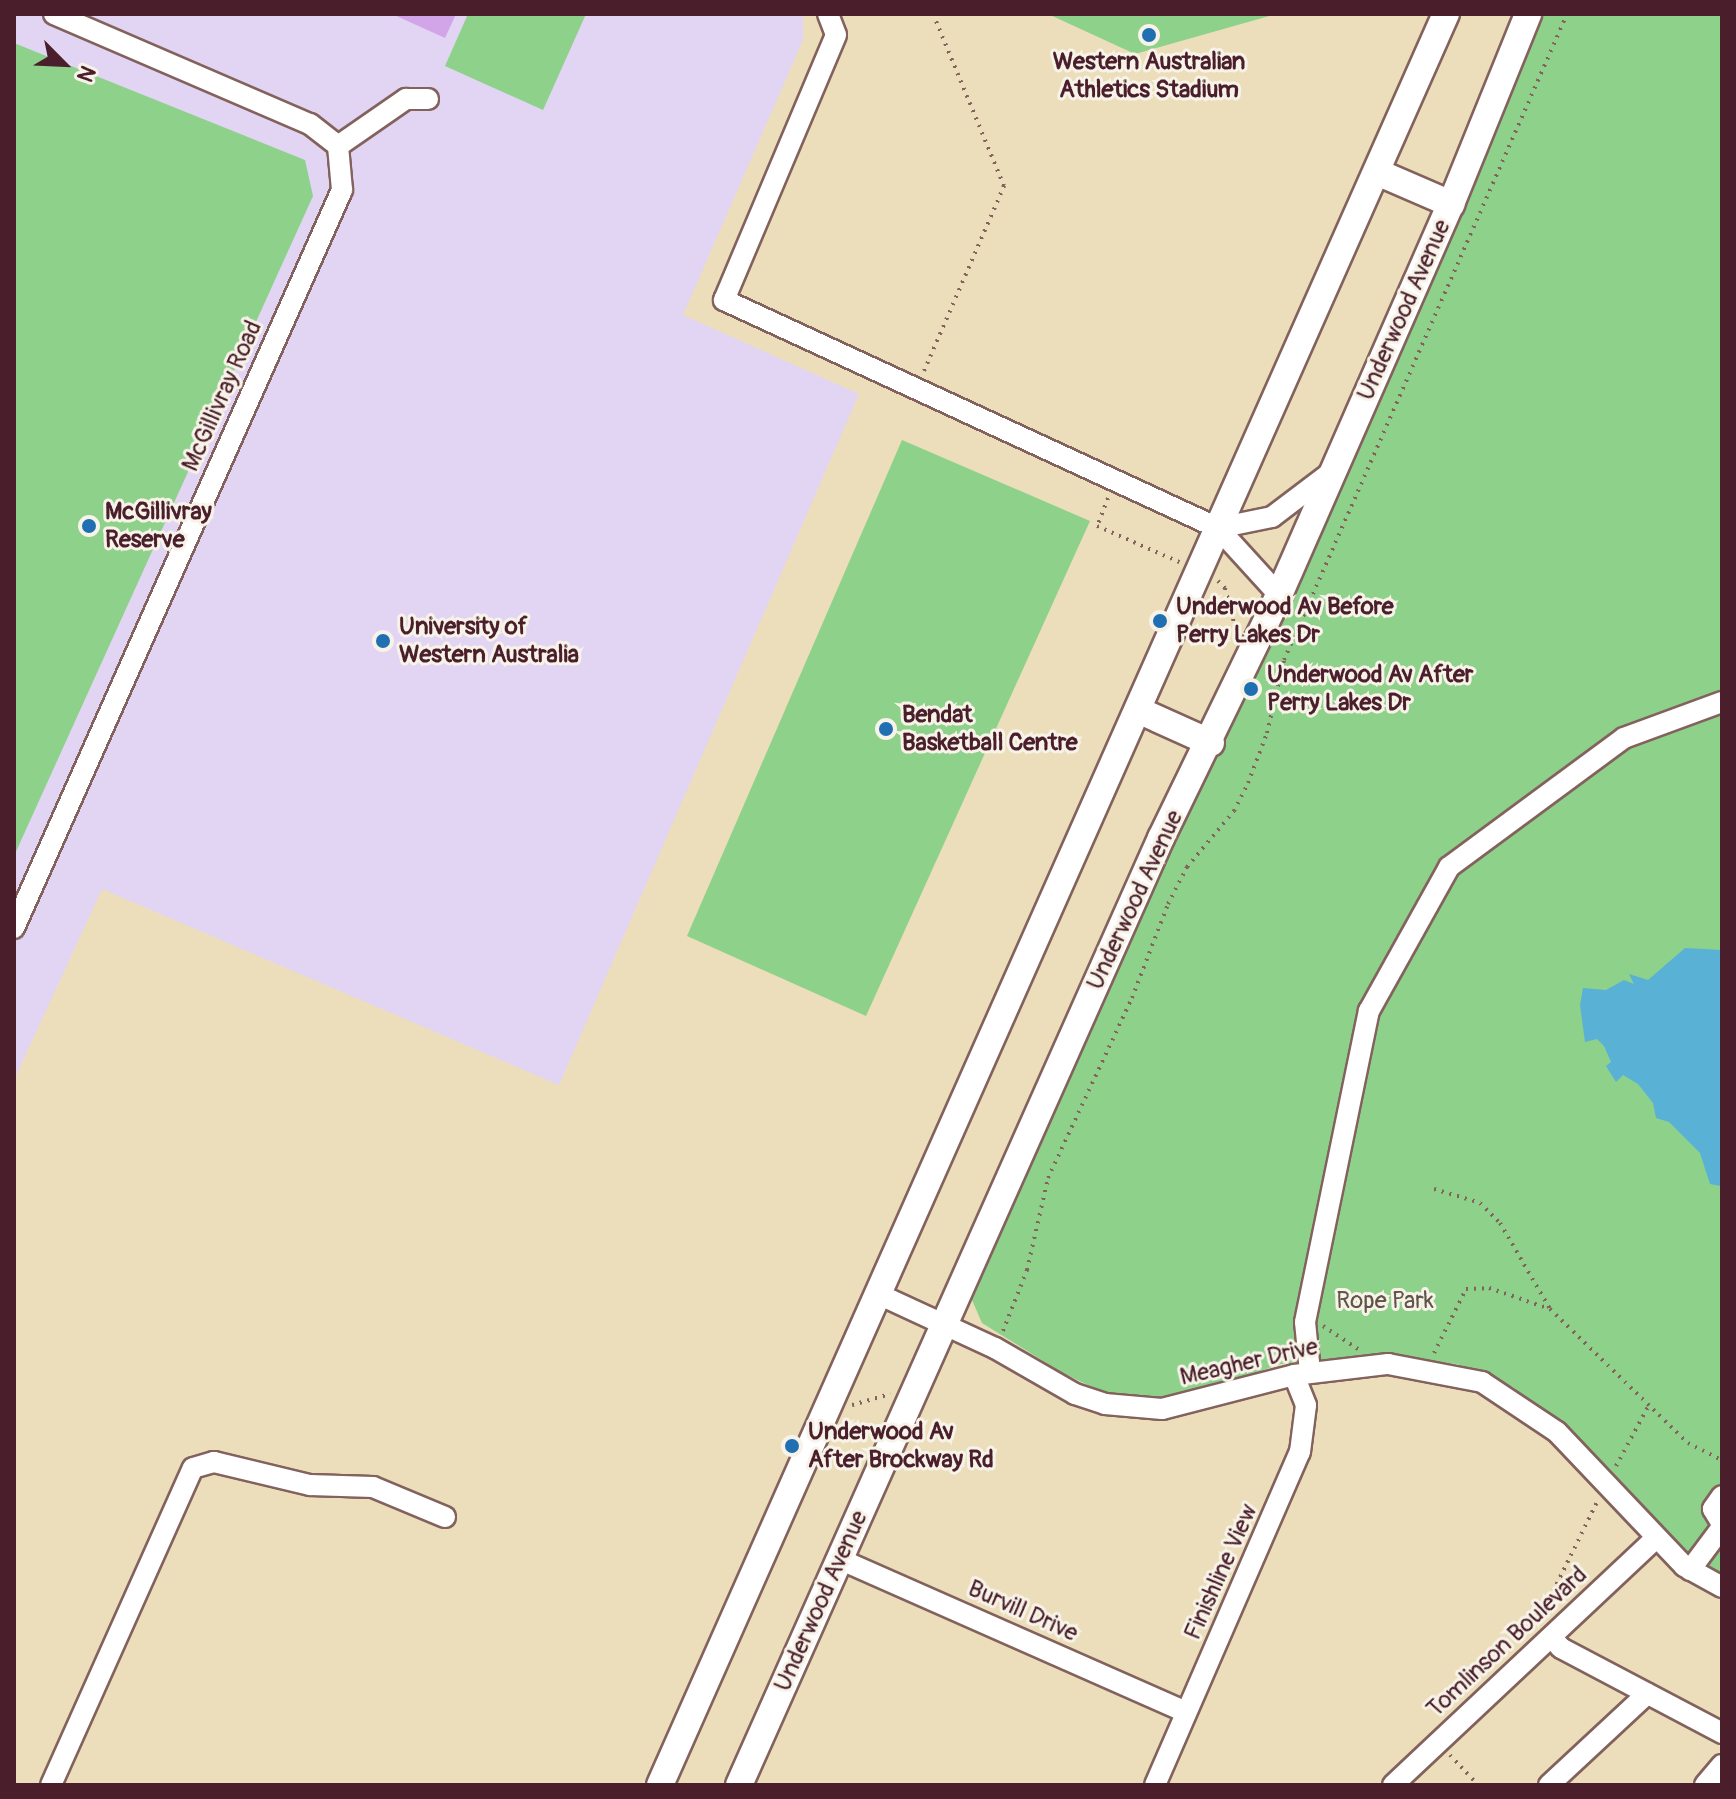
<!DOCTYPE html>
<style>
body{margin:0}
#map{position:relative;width:1736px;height:1799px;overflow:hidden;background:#ecdebb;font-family:Pangolin,sans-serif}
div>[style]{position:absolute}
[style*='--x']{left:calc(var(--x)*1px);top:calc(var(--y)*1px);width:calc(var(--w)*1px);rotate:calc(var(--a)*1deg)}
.built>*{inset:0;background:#e2d4f3}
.green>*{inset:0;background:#8ed18a}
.water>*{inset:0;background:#59b1d6}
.building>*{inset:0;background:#d2a5e8}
.path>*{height:4px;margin-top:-2px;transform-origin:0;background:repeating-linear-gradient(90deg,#83625d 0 2px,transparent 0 8px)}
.roads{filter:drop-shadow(2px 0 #83625d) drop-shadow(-2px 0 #83625d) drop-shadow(0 2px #83625d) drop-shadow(0 -2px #83625d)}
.minor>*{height:20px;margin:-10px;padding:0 10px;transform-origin:10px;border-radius:10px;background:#fff}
.major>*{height:26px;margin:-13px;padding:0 13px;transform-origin:13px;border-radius:13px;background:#fff}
.dots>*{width:22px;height:22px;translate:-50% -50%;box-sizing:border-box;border:4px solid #f7f3e8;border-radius:50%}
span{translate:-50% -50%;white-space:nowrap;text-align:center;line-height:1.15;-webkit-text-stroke:6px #f7f3e8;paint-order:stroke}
.poi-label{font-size:24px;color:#4a1f2b;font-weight:700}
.left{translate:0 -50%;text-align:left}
.street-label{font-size:24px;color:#4a1f2b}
.park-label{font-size:24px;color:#5e5448}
.frame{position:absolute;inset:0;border:16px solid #4a1f2b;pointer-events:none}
.north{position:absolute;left:24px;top:24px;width:80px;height:80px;-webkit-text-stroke:6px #f7f3e8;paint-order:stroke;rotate:114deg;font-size:22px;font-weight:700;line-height:32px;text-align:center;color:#4a1f2b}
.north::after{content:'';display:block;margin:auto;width:28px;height:36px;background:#4a1f2b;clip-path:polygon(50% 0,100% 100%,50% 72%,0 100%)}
</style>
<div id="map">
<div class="built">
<i style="clip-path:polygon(14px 14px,803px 14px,803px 40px,683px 315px,859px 394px,559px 1085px,102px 889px,14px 1080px)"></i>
</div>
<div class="green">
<i style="clip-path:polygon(468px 14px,586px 14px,543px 110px,445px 66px)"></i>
<i style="clip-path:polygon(1048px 14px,1276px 14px,1135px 54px)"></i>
<i style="clip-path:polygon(1542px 14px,1722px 14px,1722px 1577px,1698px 1564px,1621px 1481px,1513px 1387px,1457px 1364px,1371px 1354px,1281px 1364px,1186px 1395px,1144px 1399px,1102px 1392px,1061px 1372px,982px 1323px,972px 1300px,1148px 897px,1277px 634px)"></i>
<i style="clip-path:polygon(14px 43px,305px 160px,313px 196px,14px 856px)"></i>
<i style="clip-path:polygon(902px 440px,1090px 521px,866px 1016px,687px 936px)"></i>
</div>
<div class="water">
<i style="clip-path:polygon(1685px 948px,1722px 950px,1721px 1186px,1710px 1184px,1700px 1153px,1669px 1122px,1656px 1118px,1653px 1103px,1638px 1084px,1623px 1075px,1616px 1082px,1606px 1066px,1611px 1062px,1604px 1046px,1597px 1039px,1585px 1042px,1580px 1005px,1583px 988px,1606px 990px,1624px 980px,1634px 984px,1629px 974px,1648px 980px)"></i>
</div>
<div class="building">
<i style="clip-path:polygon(392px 14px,456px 14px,445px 38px)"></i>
</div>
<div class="path">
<i style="--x:924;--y:371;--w:202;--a:-66.6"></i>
<i style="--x:1004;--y:186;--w:181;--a:-112.4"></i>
<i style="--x:1108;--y:498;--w:30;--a:111"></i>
<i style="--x:1097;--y:526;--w:90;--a:23.7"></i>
<i style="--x:1218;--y:581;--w:10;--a:45"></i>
<i style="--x:1225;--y:588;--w:48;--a:75.4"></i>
<i style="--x:1434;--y:1189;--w:48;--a:16.9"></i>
<i style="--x:1480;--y:1203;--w:28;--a:45"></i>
<i style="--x:1500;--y:1223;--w:99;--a:59.8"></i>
<i style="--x:1323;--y:1326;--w:42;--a:33.3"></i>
<i style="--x:1003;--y:1331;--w:66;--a:-68.5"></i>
<i style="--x:1027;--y:1270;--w:94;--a:-77.1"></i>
<i style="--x:1048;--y:1178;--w:199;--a:-65"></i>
<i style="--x:1132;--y:998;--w:101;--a:-69"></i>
<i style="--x:1168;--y:904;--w:42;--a:-62.8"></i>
<i style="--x:1187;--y:867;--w:73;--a:-50"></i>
<i style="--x:1234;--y:811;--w:31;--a:-63"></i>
<i style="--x:1248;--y:783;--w:53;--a:-69.2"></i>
<i style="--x:1267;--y:733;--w:75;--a:-76.9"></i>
<i style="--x:1284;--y:660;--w:705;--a:-66.34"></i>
<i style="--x:1434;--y:1353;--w:72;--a:-63.4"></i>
<i style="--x:1466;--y:1289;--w:23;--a:-2"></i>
<i style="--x:1489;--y:1288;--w:65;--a:19"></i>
<i style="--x:1550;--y:1309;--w:192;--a:44.2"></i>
<i style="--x:1688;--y:1443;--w:38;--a:27"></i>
<i style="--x:852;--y:1405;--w:40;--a:-16"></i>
<i style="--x:1616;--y:1466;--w:69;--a:-61.6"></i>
<i style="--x:1539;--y:1620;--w:131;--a:-63.8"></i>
<i style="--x:1450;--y:1755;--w:41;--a:47"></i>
</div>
<div class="roads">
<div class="minor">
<i style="--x:54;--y:14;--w:279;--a:23.3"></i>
<i style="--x:310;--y:124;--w:36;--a:38"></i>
<i style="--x:338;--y:146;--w:83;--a:-34.7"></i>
<i style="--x:406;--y:99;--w:22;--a:0"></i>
<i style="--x:828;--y:14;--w:22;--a:69"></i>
<i style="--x:836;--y:35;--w:288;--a:112.9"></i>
<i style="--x:724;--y:300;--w:544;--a:24.78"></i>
<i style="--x:1218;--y:528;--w:91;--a:47.7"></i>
<i style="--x:1218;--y:528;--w:55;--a:-11.5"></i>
<i style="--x:1272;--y:517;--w:73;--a:-37.2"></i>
<i style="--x:14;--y:928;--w:808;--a:-66.04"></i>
<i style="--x:342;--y:190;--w:44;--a:-95.2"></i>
<i style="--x:878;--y:1294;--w:129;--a:24.8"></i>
<i style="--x:995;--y:1348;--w:92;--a:29.9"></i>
<i style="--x:1075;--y:1394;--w:32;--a:18"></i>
<i style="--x:1105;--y:1404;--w:57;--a:5"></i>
<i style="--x:1162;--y:1409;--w:136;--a:-14.4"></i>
<i style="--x:1294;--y:1375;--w:95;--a:-6.7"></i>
<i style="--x:1388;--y:1364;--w:96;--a:10.8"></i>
<i style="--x:1482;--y:1382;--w:90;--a:33.7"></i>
<i style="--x:1557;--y:1432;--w:185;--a:46.5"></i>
<i style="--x:1684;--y:1566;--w:43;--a:28.9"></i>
<i style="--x:1310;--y:1372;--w:50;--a:-95.7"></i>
<i style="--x:1305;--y:1322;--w:318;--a:-78.4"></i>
<i style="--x:1369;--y:1011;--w:165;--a:-60.9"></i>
<i style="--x:1449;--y:867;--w:217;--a:-36.4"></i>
<i style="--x:1624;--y:738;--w:104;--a:-20.2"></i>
<i style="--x:1722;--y:1496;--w:16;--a:125"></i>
<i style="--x:1713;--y:1509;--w:17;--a:59"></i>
<i style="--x:839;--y:1559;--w:379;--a:23.8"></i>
<i style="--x:1690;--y:1570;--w:54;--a:-53.3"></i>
<i style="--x:1552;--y:1638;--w:13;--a:48"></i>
<i style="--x:1561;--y:1648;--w:182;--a:27.8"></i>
<i style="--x:51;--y:1785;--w:347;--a:-65.9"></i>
<i style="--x:193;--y:1468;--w:22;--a:-16"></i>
<i style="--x:214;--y:1462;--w:99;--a:13.5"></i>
<i style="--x:310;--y:1485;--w:63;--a:1.8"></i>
<i style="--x:373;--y:1487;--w:78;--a:22.6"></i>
<i style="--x:1155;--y:1785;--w:363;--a:-66.5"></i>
<i style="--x:1300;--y:1452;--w:47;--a:-82.7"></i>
<i style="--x:1306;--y:1405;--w:32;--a:-112"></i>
<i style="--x:1393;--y:1785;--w:361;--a:-43.2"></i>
<i style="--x:1549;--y:1785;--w:134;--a:-42.9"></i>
<i style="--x:1705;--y:1785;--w:26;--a:-50"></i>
</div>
<div class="major">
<i style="--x:1377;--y:172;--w:81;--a:23.4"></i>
<i style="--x:1138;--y:710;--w:80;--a:24.3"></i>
<i style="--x:660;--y:1785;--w:1938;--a:-66.07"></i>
<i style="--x:739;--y:1785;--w:1037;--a:-65.98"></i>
<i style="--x:1161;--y:838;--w:270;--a:-64.1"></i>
<i style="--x:1279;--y:595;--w:427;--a:-66.3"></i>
<i style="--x:1451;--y:204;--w:205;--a:-67.9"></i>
</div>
</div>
<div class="dots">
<i style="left:1149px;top:35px;background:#1f6fb2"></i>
<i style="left:89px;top:526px;background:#1f6fb2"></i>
<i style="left:1160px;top:621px;background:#1f6fb2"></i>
<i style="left:383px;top:641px;background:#1f6fb2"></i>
<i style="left:1251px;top:689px;background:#1f6fb2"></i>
<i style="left:886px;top:729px;background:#1f6fb2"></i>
<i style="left:792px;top:1446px;background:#1f6fb2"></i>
</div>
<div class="poi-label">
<span style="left:1149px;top:76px">Western Australian<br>Athletics Stadium</span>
<span class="left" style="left:105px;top:526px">McGillivray<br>Reserve</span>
<span class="left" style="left:1176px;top:621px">Underwood Av Before<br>Perry Lakes Dr</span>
<span class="left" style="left:399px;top:641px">University of<br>Western Australia</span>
<span class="left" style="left:1267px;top:689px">Underwood Av After<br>Perry Lakes Dr</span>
<span class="left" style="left:902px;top:729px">Bendat<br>Basketball Centre</span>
<span class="left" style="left:808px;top:1446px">Underwood Av<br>After Brockway Rd</span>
</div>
<div class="street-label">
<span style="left:1404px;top:310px;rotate:-66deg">Underwood Avenue</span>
<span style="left:222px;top:396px;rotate:-66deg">McGillivray Road</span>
<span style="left:1135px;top:900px;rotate:-65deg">Underwood Avenue</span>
<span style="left:1249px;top:1362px;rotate:-13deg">Meagher Drive</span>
<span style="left:1221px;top:1572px;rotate:-66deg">Finishline View</span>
<span style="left:821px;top:1601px;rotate:-66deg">Underwood Avenue</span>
<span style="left:1023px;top:1611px;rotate:24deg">Burvill Drive</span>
<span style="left:1507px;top:1642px;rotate:-43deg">Tomlinson Boulevard</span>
</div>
<div class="park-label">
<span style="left:1385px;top:1301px">Rope Park</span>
</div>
<div class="frame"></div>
<div class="north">N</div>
</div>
